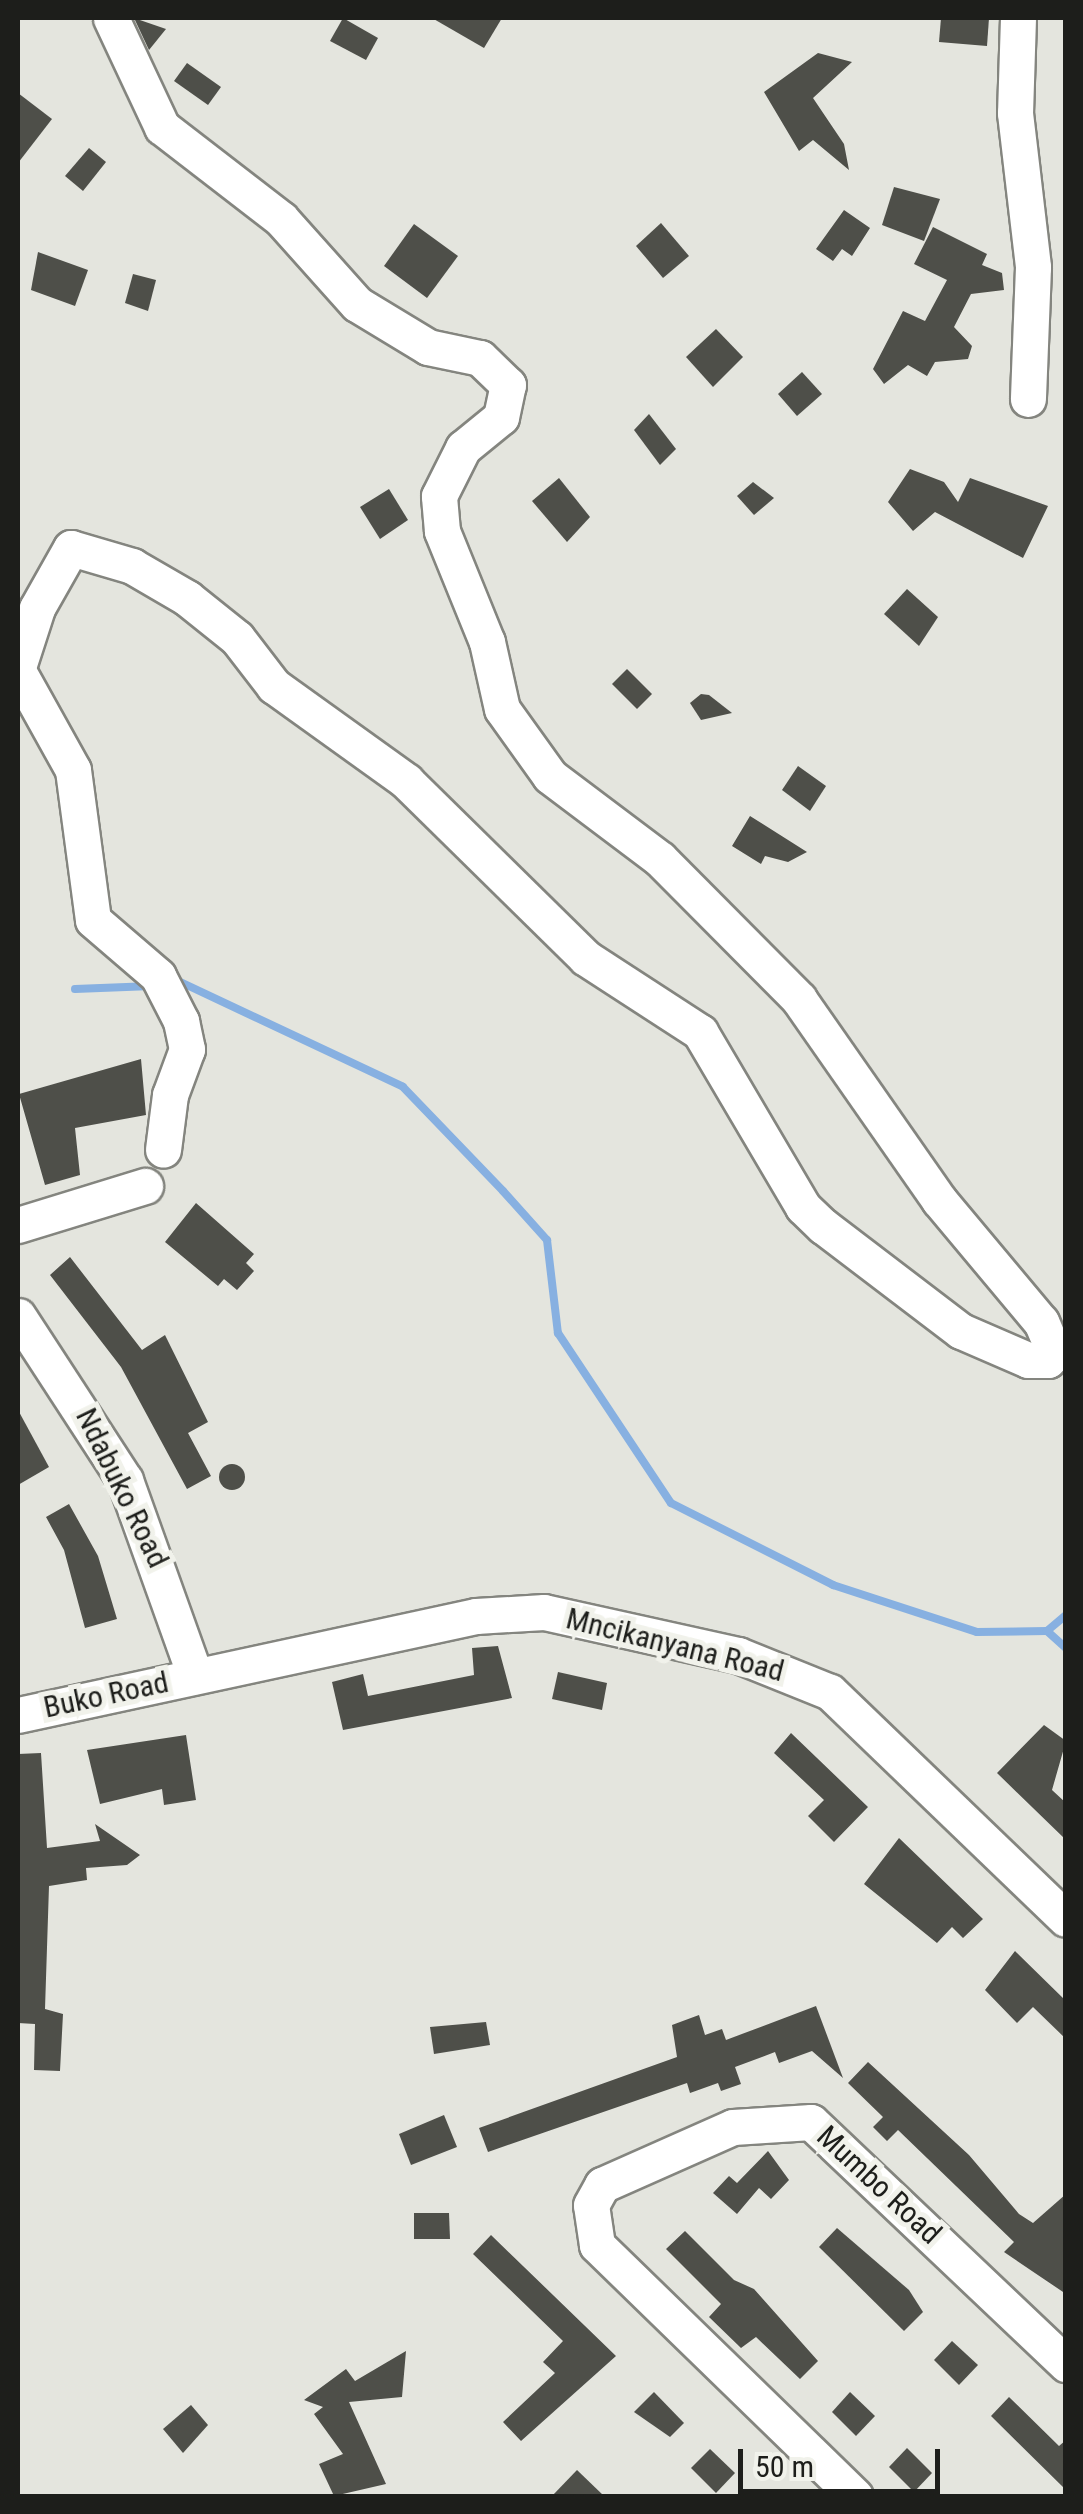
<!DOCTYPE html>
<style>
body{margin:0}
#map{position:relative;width:1083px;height:2514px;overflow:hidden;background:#e4e5de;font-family:"Roboto Condensed",sans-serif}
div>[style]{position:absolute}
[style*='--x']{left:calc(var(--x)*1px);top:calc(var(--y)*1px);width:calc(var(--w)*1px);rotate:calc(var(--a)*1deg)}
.stream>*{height:8px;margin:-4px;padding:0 4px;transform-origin:4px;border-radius:4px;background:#87b0e1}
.building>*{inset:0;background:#4e4f49}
.round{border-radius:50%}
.roads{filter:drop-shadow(2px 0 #84857f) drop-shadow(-2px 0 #84857f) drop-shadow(0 2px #84857f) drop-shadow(0 -2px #84857f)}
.minor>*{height:35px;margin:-17.5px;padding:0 17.5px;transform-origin:17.5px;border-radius:17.5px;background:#fff}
span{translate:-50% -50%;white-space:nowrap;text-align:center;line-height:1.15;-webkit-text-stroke:10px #f1f2eb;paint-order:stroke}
.street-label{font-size:30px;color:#1d1e1b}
.frame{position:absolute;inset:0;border:20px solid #1d1e1b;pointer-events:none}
.scale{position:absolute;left:738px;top:2449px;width:202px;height:45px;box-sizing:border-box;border:5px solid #1d1e1b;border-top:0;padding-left:12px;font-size:30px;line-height:35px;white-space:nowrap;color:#1d1e1b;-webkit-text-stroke:8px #f1f2eb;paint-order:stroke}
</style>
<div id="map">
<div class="stream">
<i style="--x:174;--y:979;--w:253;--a:25.2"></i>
<i style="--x:403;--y:1087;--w:144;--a:46.1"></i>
<i style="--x:503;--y:1191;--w:66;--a:48.1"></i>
<i style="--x:547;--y:1240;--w:94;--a:83.3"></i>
<i style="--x:558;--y:1333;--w:204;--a:56.4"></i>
<i style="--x:671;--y:1503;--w:182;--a:26.8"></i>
<i style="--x:833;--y:1585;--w:151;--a:18.1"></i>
<i style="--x:977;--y:1632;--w:70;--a:-0.8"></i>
<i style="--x:1047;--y:1631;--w:25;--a:42"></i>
<i style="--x:75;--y:989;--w:77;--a:-2.2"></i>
<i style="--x:1047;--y:1631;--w:25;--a:-40"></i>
</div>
<div class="building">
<i style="clip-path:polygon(134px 18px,166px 29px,149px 50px)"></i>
<i style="clip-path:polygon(343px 18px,378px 38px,366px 60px,330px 41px)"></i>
<i style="clip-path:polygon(432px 18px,502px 18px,484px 48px)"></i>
<i style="clip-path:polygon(941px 18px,989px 18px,987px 46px,939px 42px)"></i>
<i style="clip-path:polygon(818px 53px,852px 62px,813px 98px,844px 144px,849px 170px,813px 140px,799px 151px,764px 92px)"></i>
<i style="clip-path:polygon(187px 63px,221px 87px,208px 105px,174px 81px)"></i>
<i style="clip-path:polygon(18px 93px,52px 119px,18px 163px)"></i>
<i style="clip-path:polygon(89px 148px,106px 162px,83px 191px,65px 176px)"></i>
<i style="clip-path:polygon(894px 187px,940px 199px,924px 241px,882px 225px)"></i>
<i style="clip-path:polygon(844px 210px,870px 228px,852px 256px,842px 249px,833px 261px,816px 249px)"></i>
<i style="clip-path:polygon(661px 223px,689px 256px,663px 278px,636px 246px)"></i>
<i style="clip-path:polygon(414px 224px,458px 256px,427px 298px,384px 266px)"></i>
<i style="clip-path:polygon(933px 227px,987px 254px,982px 265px,1002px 273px,1004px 290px,971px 294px,954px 327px,972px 346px,968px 359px,935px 362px,927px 376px,908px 365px,884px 384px,873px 369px,903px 311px,925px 321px,947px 280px,914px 264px)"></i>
<i style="clip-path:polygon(38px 252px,88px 270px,75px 306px,31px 290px)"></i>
<i style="clip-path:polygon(133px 274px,156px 280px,148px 311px,125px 303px)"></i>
<i style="clip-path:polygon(716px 329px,743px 357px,713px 387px,686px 357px)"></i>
<i style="clip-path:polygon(802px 372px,822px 394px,797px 416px,778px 394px)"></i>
<i style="clip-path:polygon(649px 414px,676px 449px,660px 465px,634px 430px)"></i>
<i style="clip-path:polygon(910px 469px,944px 482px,958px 502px,970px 478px,1048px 506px,1023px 558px,935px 512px,913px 531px,888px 502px)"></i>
<i style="clip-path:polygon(559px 478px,590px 517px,567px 542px,532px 501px)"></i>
<i style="clip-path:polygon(753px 482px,774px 498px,754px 515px,737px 496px)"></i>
<i style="clip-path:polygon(389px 489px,408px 520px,380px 539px,360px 507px)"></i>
<i style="clip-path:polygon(907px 589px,938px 617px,919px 646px,884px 614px)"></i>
<i style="clip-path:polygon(627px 669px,652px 694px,637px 709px,612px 684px)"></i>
<i style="clip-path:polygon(701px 694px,709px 695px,732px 713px,701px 720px,690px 703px)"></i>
<i style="clip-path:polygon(798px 766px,826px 786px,810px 811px,782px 790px)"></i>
<i style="clip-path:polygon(750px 816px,807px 852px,788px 862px,765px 856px,761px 864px,732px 846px)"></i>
<i style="clip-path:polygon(141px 1059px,146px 1115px,75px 1128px,80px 1175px,45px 1185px,19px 1094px)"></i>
<i style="clip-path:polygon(196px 1203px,254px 1254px,246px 1263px,254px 1271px,237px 1290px,224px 1279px,218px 1286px,165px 1242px)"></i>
<i style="clip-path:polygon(70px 1257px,142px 1350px,165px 1335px,208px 1422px,188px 1433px,211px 1476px,187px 1489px,121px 1367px,50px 1275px)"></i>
<i style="clip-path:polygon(18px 1410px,49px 1467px,18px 1485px)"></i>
<i class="round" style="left:219px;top:1464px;width:26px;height:26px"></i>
<i style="clip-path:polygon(69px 1504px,98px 1556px,117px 1619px,85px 1628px,64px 1550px,46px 1517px)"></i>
<i style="clip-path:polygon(498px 1646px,512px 1698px,343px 1730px,332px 1682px,363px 1674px,368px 1696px,474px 1675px,472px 1648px)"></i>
<i style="clip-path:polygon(558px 1672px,607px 1683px,602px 1710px,552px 1699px)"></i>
<i style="clip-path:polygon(1044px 1725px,1066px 1741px,1052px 1790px,1066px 1803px,1066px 1840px,997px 1773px)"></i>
<i style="clip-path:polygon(791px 1733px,868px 1807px,834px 1842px,808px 1816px,824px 1800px,774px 1753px)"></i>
<i style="clip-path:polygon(186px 1735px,196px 1800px,164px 1805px,162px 1789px,100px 1804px,87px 1750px)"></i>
<i style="clip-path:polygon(41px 1753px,47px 1848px,100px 1841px,95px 1824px,140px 1855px,127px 1865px,86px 1868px,87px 1880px,49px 1886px,45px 2009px,63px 2014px,60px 2071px,34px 2070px,35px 2024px,18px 2023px,18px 1754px)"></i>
<i style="clip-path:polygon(899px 1838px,983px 1919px,963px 1938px,952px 1927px,937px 1943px,864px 1884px)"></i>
<i style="clip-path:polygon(1015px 1951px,1066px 2001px,1066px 2039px,1033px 2007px,1017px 2023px,985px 1990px)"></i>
<i style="clip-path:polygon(816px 2006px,843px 2078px,812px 2051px,779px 2063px,775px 2052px,735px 2067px,741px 2084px,721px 2091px,718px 2083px,690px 2093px,687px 2083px,488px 2152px,479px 2128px,677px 2057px,672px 2025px,699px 2015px,705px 2035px,722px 2029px,726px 2040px)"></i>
<i style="clip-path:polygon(486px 2022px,490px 2045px,434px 2054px,430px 2027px)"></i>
<i style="clip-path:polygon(868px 2062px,969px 2155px,1019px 2214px,1033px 2223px,1066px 2194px,1066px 2294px,1004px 2252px,1014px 2242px,898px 2130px,887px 2141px,873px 2127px,883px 2117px,848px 2083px)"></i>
<i style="clip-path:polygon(444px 2115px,457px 2147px,411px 2165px,399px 2134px)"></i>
<i style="clip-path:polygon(768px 2151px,789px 2180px,771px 2199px,759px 2188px,737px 2214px,713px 2193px,729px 2176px,737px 2183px)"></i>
<i style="clip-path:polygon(414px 2213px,449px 2213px,450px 2239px,414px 2239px)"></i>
<i style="clip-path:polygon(837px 2228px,909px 2290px,923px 2312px,904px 2331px,819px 2247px)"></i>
<i style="clip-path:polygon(685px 2231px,734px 2280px,754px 2289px,818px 2361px,800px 2379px,756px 2337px,741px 2348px,709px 2317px,721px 2304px,666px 2249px)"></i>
<i style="clip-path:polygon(491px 2235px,616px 2356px,521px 2441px,503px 2422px,555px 2373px,543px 2362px,563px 2341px,473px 2254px)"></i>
<i style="clip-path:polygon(952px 2341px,978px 2365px,959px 2385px,934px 2360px)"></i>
<i style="clip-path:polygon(406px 2351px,402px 2397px,349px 2402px,386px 2484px,334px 2496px,319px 2464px,343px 2454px,314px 2414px,323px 2407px,304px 2400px,346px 2369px,355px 2381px)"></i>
<i style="clip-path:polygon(654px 2392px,684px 2423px,670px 2437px,634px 2412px)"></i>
<i style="clip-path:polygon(850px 2392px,875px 2416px,856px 2436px,832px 2412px)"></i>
<i style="clip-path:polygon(1009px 2397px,1059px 2446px,1066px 2440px,1066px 2490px,991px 2416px)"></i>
<i style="clip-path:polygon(191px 2405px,208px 2425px,183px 2453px,163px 2429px)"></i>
<i style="clip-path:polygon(907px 2448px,932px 2473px,914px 2492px,889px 2467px)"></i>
<i style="clip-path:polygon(710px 2449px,735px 2473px,716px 2493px,691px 2468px)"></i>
<i style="clip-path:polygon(577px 2470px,604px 2496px,552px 2496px)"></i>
</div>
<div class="roads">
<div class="minor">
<i style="--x:1018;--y:18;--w:95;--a:91.8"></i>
<i style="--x:1015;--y:113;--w:155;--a:83.3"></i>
<i style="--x:1033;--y:267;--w:132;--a:92.2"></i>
<i style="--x:18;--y:667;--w:62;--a:-72.1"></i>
<i style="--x:37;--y:608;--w:69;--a:-60.5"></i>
<i style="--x:71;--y:548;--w:64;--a:16.4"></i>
<i style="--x:132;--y:566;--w:64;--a:30.2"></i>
<i style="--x:187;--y:598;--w:64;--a:38.7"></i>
<i style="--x:237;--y:638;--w:61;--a:52.4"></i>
<i style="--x:274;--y:686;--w:163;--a:35.7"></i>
<i style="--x:406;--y:781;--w:252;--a:44.5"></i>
<i style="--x:586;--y:958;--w:136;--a:33"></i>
<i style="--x:700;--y:1032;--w:203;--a:59.5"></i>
<i style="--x:803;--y:1207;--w:28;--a:44"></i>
<i style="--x:823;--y:1226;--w:173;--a:37.3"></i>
<i style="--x:961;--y:1331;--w:73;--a:23.4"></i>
<i style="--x:1028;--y:1360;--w:20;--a:0"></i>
<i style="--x:1048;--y:1360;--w:10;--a:-53"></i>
<i style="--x:1054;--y:1352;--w:33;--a:-113"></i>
<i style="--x:1041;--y:1322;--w:159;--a:-129.9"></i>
<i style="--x:939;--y:1200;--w:245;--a:-124.9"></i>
<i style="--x:799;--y:999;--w:197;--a:-134.8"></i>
<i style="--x:660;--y:859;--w:138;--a:-143"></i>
<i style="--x:550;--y:776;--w:82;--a:-125.6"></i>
<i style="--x:502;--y:709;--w:69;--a:-102.6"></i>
<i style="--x:487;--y:642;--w:120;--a:-112.1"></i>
<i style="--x:442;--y:531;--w:35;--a:-95"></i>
<i style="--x:439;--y:496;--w:54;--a:-63.4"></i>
<i style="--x:463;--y:448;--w:49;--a:-39.2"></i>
<i style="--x:501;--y:417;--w:33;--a:-78"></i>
<i style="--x:508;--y:385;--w:39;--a:-136"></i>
<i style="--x:480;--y:358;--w:53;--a:-168.1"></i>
<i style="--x:428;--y:347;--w:83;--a:-148.8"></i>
<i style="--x:357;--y:304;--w:114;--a:-131.8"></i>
<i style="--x:281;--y:219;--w:150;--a:-142.3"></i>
<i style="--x:162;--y:127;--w:120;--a:-115.1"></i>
<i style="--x:18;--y:671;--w:113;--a:60.9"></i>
<i style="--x:73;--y:770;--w:151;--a:82.4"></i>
<i style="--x:93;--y:920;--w:86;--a:40.7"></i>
<i style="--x:158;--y:976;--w:51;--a:62.9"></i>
<i style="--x:181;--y:1021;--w:29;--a:78"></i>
<i style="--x:187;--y:1049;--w:49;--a:110.3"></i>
<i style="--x:170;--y:1095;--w:55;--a:97.3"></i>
<i style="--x:18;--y:1225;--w:133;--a:-17.1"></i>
<i style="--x:18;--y:1316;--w:196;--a:56.9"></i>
<i style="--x:125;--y:1480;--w:208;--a:70.3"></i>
<i style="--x:18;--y:1715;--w:469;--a:-12.2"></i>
<i style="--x:476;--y:1616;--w:68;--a:-3.4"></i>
<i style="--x:544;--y:1612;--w:199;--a:12.5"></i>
<i style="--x:738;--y:1655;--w:99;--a:21.9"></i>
<i style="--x:830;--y:1692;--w:327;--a:43.9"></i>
<i style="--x:855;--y:2496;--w:360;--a:-135.8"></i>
<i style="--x:597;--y:2245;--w:40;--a:-98.5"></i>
<i style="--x:591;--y:2205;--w:23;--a:-61"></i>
<i style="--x:602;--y:2185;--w:143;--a:-23.9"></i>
<i style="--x:733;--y:2127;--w:78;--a:-3.7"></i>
<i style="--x:811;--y:2122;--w:352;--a:43.5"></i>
</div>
</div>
<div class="street-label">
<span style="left:122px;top:1488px;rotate:64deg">Ndabuko Road</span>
<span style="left:675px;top:1645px;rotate:14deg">Mncikanyana Road</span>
<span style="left:106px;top:1695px;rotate:-12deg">Buko Road</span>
<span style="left:879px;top:2185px;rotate:43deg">Mumbo Road</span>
</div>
<div class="frame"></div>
<div class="scale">50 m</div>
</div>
